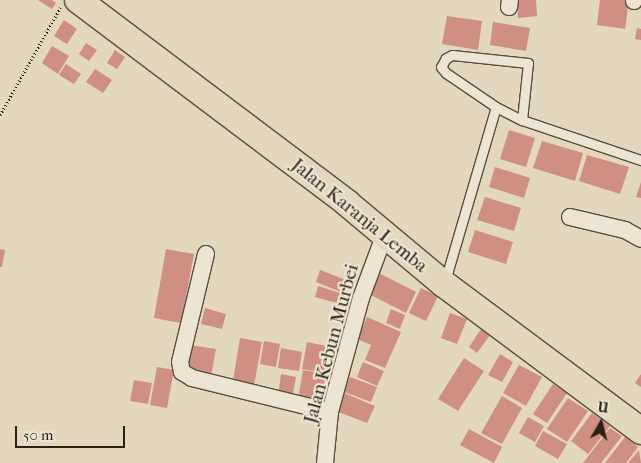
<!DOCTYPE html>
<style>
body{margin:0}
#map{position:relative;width:641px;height:463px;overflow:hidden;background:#e3d7bd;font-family:"IM FELL French Canon",serif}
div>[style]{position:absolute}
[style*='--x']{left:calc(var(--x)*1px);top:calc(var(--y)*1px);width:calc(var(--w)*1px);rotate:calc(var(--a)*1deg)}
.building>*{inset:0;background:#cf8f82}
.path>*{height:2.5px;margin-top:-1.25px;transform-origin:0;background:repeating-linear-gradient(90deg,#2d2113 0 1px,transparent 0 3.5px)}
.roads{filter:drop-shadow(1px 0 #5a4e3e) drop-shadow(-1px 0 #5a4e3e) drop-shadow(0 1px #5a4e3e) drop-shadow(0 -1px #5a4e3e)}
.service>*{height:9px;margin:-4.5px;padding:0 4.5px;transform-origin:4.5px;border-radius:4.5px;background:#ede5d4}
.minor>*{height:16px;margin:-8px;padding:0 8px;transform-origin:8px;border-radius:8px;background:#ede5d4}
.primary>*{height:26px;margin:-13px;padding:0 13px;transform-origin:13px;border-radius:13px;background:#e3d7bd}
span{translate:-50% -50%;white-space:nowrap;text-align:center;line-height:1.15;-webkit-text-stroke:4.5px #ede5d4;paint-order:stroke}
.street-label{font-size:19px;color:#2d2113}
.north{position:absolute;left:576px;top:398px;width:50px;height:50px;-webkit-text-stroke:4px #ede5d4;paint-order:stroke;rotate:8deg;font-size:14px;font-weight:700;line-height:20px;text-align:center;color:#2d2113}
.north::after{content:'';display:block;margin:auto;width:18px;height:22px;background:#2d2113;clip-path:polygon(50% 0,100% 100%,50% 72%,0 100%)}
.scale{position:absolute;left:15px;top:426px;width:110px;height:22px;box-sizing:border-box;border:2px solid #2d2113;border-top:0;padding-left:6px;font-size:15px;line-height:18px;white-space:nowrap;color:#2d2113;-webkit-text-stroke:4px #ede5d4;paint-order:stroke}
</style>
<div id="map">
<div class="building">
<i style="clip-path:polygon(38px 0,52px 0,56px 3px,52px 9px)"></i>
<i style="clip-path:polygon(517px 0,536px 0,537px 16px,518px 18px)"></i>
<i style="clip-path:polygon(600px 0,629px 0,625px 29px,597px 25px)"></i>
<i style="clip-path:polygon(447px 16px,482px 21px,478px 50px,442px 44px)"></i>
<i style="clip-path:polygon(64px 20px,77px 29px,67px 44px,54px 36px)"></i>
<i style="clip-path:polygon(493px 22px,530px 28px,526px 51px,490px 45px)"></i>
<i style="clip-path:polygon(637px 28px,641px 29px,641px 40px,635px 39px)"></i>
<i style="clip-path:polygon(86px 43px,97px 50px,89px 61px,79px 54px)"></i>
<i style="clip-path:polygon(52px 46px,69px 56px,58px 74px,42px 63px)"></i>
<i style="clip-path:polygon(115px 50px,125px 57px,117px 69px,107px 63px)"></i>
<i style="clip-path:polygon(66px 64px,81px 74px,74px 84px,59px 75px)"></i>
<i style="clip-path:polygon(95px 69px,112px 80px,103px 93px,86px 82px)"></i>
<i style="clip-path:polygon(509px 130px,535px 138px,526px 167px,500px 159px)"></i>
<i style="clip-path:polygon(542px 141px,583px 153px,575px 181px,533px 168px)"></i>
<i style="clip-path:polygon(587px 155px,629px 167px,620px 194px,579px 181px)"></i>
<i style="clip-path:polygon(495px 167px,530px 178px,524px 198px,489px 187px)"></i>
<i style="clip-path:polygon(641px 182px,641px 198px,636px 197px)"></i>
<i style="clip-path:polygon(485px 197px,521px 208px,514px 231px,477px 220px)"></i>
<i style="clip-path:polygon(475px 230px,513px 242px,506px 264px,468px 252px)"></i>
<i style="clip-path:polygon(0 249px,5px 250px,2px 267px,0 267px)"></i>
<i style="clip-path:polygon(166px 249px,194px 254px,181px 323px,154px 318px)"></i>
<i style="clip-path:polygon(320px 270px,346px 280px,341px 292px,316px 282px)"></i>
<i style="clip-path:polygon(379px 273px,416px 292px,406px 313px,369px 294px)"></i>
<i style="clip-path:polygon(318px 286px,340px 293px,337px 303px,315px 297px)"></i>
<i style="clip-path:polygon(421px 288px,438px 296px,426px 321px,409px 313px)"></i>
<i style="clip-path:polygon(205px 308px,226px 314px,222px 329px,201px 324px)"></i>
<i style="clip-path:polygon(391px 309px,405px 315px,400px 329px,386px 323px)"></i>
<i style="clip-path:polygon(450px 313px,467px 319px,457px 344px,441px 338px)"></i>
<i style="clip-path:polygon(367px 317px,401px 332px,385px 368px,365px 360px,371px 345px,357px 339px)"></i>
<i style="clip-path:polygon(481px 329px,490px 335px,477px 353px,469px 347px)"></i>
<i style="clip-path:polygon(240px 338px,262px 342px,254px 385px,233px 381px)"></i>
<i style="clip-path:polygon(264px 341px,280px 344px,276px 367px,260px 364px)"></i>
<i style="clip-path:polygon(307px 342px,331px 347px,326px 373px,302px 369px)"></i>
<i style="clip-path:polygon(189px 345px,216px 349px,211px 376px,184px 371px)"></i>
<i style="clip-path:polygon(281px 348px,302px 352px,299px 371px,278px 368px)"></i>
<i style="clip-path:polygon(500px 354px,513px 362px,502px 382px,488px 375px)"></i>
<i style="clip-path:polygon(464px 358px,484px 371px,458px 411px,438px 399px)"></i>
<i style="clip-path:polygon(363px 362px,384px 371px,377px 386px,357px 377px)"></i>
<i style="clip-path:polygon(519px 365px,542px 377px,526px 406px,503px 393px)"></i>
<i style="clip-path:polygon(157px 367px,174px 370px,167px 408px,150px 405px)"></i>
<i style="clip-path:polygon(303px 370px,326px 374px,321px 403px,298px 399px)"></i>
<i style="clip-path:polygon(281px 374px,296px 377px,292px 398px,278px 396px)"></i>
<i style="clip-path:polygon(641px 374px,641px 387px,635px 383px)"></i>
<i style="clip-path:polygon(350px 377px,377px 387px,371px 402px,344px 392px)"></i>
<i style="clip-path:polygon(134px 380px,152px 383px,148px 404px,130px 401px)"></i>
<i style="clip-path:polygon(553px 384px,567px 393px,547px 423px,533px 414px)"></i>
<i style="clip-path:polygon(344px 393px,375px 406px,367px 423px,336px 411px)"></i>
<i style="clip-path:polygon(502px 396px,522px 408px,502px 444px,481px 433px)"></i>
<i style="clip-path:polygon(568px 398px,588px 411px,567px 442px,547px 429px)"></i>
<i style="clip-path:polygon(592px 413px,610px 426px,588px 454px,571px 441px)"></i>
<i style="clip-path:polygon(528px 417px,544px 426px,535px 442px,519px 433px)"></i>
<i style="clip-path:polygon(610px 428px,622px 436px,601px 463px,583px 463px)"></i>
<i style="clip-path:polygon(469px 429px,502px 447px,494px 463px,460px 445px)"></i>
<i style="clip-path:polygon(543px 431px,567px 444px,558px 459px,535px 446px)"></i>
<i style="clip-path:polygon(625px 437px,638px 447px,626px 463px,605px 463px)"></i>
<i style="clip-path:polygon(639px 450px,641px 463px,628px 463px)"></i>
</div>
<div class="path">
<i style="--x:0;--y:115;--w:123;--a:-60.7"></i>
</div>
<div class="roads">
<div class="service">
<i style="--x:522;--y:120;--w:57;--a:-84"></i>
<i style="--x:528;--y:63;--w:76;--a:-174"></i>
<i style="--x:452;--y:55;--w:7;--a:153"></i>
<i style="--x:446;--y:58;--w:10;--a:119"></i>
<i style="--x:441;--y:67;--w:8;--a:50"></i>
<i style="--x:446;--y:73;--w:60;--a:34.2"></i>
<i style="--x:496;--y:107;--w:29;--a:27"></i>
<i style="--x:522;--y:120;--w:126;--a:18.6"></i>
<i style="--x:445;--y:281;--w:181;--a:-73.7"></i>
</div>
<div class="minor">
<i style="--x:634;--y:1;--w:1;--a:-90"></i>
<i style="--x:509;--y:7;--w:7;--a:-82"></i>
<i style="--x:570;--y:217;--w:57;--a:13.3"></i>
<i style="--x:625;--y:230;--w:18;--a:29"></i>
<i style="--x:206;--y:254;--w:111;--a:103.5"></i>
<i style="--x:180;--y:362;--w:10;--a:79"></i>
<i style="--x:182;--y:372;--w:12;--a:31"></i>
<i style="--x:192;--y:378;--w:142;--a:13.8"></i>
<i style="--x:325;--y:463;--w:51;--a:-84.4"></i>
<i style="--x:330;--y:412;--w:118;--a:-74.8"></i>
<i style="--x:361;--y:298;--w:66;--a:-69.6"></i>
</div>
<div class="primary">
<i style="--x:78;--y:0;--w:337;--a:37"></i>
<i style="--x:347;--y:203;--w:126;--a:39.9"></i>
<i style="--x:444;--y:284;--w:246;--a:36.7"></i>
</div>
</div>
<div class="street-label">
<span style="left:359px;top:216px;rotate:39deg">Jalan Karanja Lemba</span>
<span style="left:332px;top:344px;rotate:-75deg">Jalan Kebun Murbei</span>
</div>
<div class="north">U</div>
<div class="scale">50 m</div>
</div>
